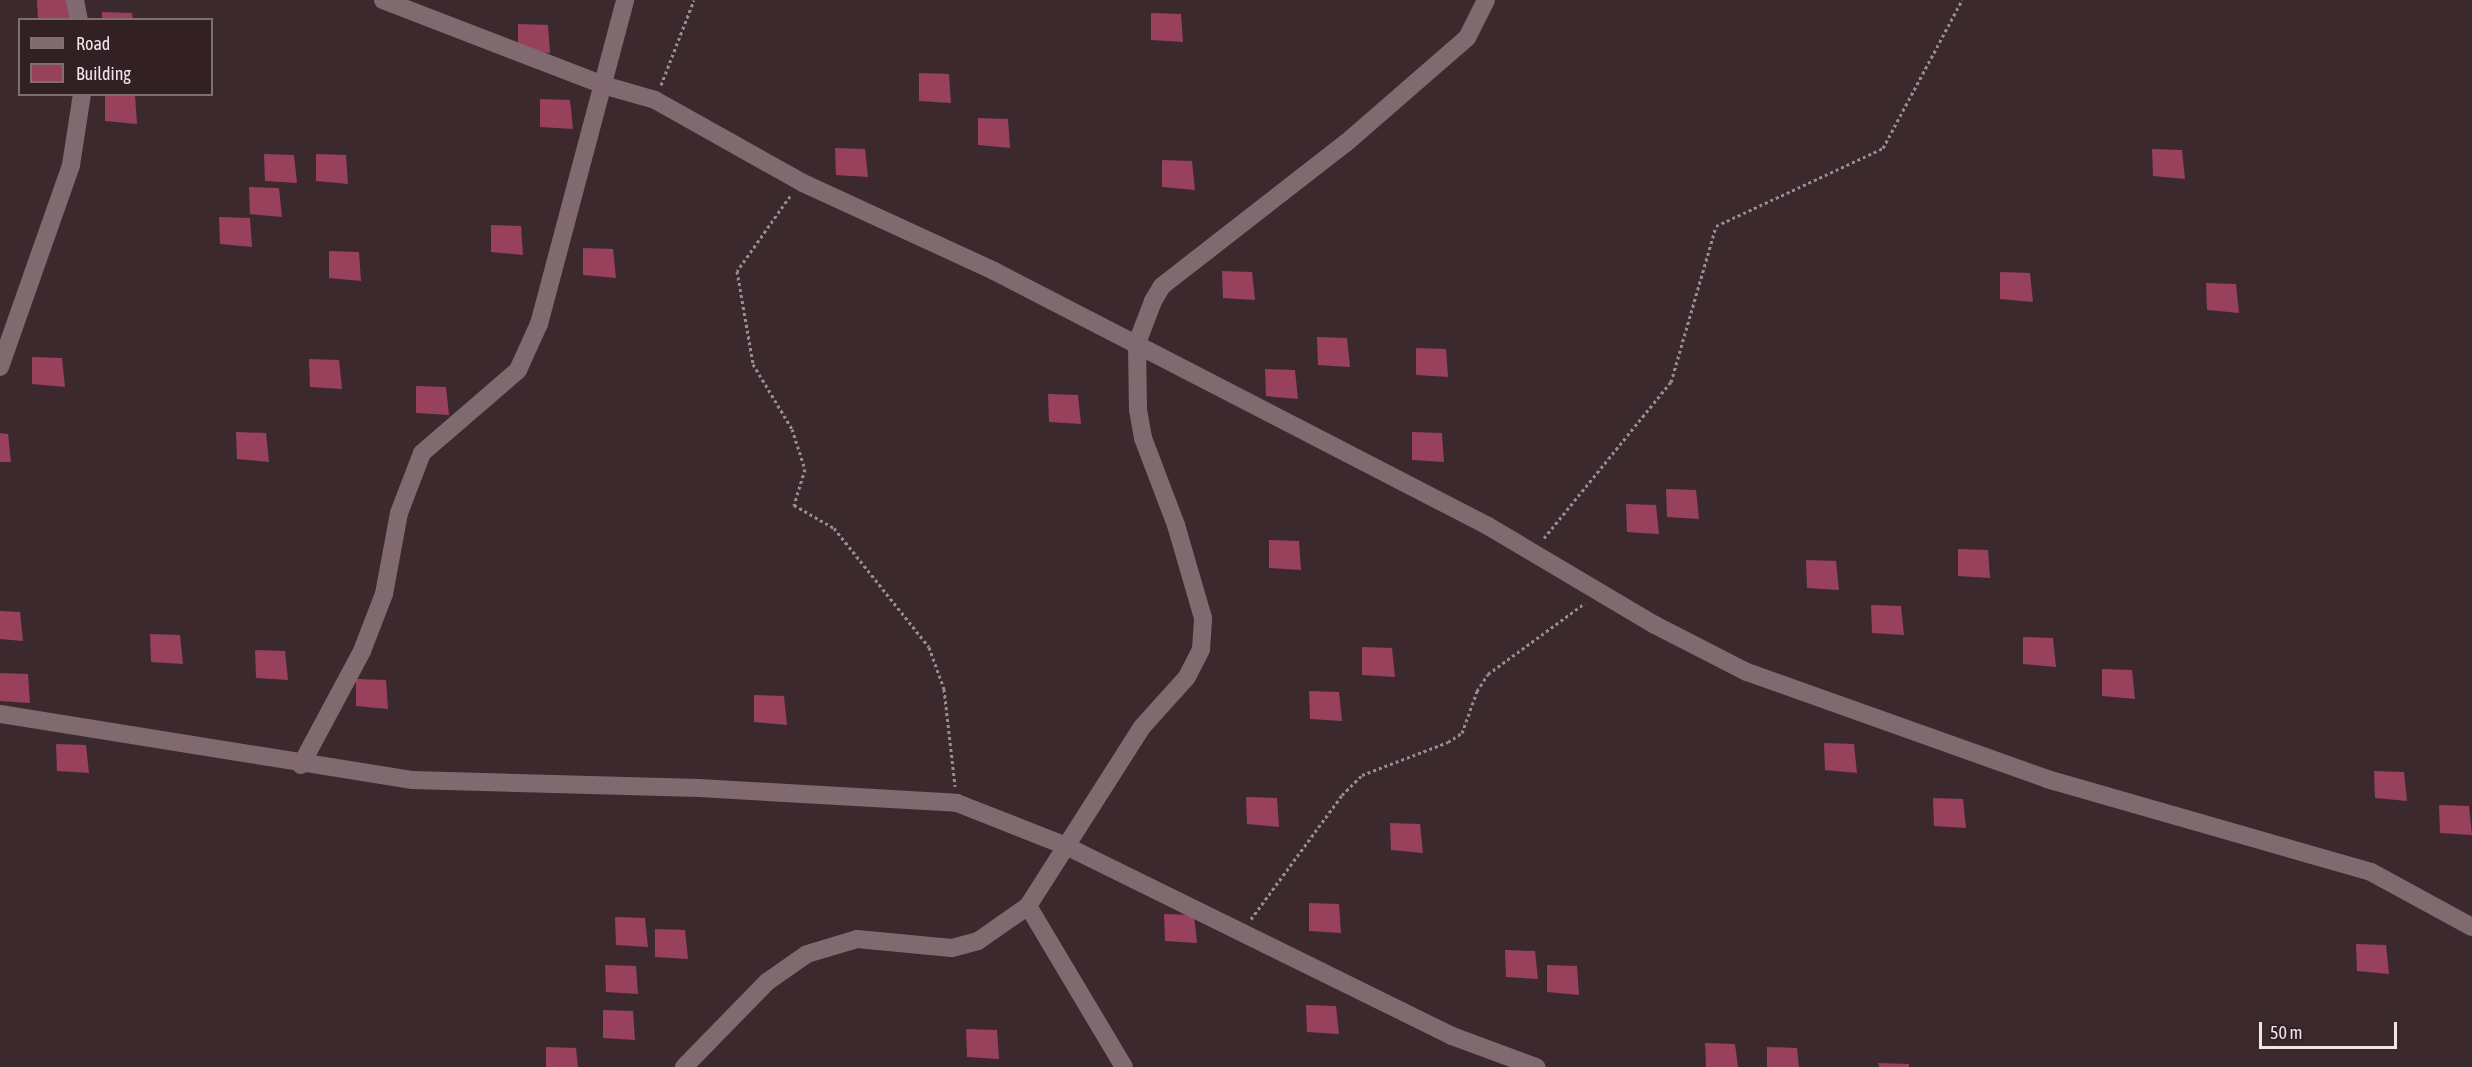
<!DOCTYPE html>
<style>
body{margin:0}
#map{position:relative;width:2472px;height:1067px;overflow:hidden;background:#3c292e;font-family:"Asap Condensed",sans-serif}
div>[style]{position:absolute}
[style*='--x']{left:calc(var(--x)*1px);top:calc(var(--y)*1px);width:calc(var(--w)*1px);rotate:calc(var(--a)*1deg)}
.building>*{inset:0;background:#97415d}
.path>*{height:3px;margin-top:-1.5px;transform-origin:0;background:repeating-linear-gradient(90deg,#9c8c90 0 3px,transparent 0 6px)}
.minor>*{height:18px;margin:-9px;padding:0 9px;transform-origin:9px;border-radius:9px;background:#806a70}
span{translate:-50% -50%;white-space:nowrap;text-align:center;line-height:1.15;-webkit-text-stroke:4.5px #322024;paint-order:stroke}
.legend{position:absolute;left:18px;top:18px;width:195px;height:78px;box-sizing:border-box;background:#322024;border:2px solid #7f6f72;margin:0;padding:8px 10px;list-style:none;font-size:18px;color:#f2e5e8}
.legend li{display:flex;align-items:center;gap:12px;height:30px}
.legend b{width:30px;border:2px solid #7f6f72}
.scale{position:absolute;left:2259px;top:1022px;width:138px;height:27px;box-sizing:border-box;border:3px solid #f2e5e8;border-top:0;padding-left:8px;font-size:18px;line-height:21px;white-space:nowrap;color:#f2e5e8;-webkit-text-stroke:4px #322024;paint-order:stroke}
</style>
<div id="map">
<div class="building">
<i style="clip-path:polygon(37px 0,68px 0,70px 20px,38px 20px)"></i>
<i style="clip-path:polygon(102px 12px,132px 13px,133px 20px,102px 20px)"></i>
<i style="clip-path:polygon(1151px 13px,1181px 14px,1183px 42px,1151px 40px)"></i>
<i style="clip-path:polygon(518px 24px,548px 25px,550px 53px,518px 51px)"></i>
<i style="clip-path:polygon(919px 73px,949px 74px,951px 103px,919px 101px)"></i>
<i style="clip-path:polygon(105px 94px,135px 95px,137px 124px,105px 121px)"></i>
<i style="clip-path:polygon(540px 99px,570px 100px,573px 129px,540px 127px)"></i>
<i style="clip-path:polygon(978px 118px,1008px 119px,1010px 148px,978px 145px)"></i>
<i style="clip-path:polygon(835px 148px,865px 149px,868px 177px,836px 175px)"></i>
<i style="clip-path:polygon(2152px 149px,2182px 150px,2185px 179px,2153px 176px)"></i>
<i style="clip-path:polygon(264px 154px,294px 155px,297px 183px,265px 181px)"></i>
<i style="clip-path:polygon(316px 154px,346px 155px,348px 184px,316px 181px)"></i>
<i style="clip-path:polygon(1162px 160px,1192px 161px,1195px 190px,1162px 187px)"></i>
<i style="clip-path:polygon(249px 187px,279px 188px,282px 217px,250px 214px)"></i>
<i style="clip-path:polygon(219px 217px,250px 218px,252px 247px,220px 244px)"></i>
<i style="clip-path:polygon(491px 225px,521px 226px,523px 255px,491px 252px)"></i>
<i style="clip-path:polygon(583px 248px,613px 249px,616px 278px,583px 275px)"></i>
<i style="clip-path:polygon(329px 251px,359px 252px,361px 281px,329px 278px)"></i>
<i style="clip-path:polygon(1222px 271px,1252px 272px,1255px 300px,1223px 298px)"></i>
<i style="clip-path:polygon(2000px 272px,2030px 273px,2033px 302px,2000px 299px)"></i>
<i style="clip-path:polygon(2206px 283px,2236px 284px,2239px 313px,2207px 310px)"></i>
<i style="clip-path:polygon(1317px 337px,1347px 338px,1350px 367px,1318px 365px)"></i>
<i style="clip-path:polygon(1416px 348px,1446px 349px,1448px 377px,1416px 375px)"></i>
<i style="clip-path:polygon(32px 357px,62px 358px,65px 387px,32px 384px)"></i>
<i style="clip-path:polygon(309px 359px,339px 360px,342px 389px,310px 387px)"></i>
<i style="clip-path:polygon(1265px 369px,1295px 370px,1298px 399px,1266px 396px)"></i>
<i style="clip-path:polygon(416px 386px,446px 387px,449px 415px,416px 413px)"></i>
<i style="clip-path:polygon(1048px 394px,1078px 395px,1081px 424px,1049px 422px)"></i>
<i style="clip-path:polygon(236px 432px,266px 433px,269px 462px,237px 459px)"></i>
<i style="clip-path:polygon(1412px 432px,1442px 433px,1444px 462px,1412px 460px)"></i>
<i style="clip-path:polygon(0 433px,8px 434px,11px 462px,0 462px)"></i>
<i style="clip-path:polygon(1666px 489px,1696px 490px,1699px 519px,1667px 517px)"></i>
<i style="clip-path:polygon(1626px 504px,1656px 505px,1659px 534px,1627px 532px)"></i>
<i style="clip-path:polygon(1269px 540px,1299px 541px,1301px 570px,1269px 568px)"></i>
<i style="clip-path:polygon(1958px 549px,1988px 550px,1990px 578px,1958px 576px)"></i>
<i style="clip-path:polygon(1806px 560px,1836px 561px,1839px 590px,1807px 588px)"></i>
<i style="clip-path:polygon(1871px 605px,1901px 606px,1904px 635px,1872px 633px)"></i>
<i style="clip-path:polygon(0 611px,20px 612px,23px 641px,0 639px)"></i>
<i style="clip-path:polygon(150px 634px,180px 635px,183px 664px,151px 662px)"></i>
<i style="clip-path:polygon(2023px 637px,2053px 638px,2056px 667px,2023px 664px)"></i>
<i style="clip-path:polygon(1362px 647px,1392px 648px,1395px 677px,1362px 675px)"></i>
<i style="clip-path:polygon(255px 650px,285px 651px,288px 680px,256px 678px)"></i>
<i style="clip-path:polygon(2102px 669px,2132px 670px,2135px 699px,2102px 696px)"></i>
<i style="clip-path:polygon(0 673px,28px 674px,30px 703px,0 701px)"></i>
<i style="clip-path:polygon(356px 679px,386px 680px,388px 709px,356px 706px)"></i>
<i style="clip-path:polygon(1309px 691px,1339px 692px,1342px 721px,1310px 719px)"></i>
<i style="clip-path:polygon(754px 695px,784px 696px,787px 725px,754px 722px)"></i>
<i style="clip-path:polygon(1824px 743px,1854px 744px,1857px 773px,1825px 770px)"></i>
<i style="clip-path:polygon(56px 744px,86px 745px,89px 773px,57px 771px)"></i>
<i style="clip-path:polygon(2374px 771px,2404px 772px,2407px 801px,2375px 798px)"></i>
<i style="clip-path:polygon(1246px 797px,1277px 798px,1279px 827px,1247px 824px)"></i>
<i style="clip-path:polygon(1933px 798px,1963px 799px,1966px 828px,1934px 826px)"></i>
<i style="clip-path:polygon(2439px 805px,2469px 806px,2472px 835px,2440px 833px)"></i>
<i style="clip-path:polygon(1390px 823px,1420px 824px,1423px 853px,1391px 850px)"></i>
<i style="clip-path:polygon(1309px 903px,1339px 904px,1341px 933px,1309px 931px)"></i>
<i style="clip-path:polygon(1164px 914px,1194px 915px,1197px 943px,1165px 941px)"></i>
<i style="clip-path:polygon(615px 917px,645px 918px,648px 947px,616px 945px)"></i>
<i style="clip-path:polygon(655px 929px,685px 930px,688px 959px,655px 957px)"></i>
<i style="clip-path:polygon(2356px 944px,2386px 945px,2389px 974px,2357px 971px)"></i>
<i style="clip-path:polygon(1505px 950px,1535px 951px,1538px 979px,1506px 977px)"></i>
<i style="clip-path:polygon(605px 965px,636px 966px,638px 994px,606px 992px)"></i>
<i style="clip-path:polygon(1547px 965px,1577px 966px,1579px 995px,1547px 992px)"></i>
<i style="clip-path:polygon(1306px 1005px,1336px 1006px,1339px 1034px,1307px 1032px)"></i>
<i style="clip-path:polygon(603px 1010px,633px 1011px,635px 1040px,603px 1038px)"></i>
<i style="clip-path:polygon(966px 1029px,997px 1030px,999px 1059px,967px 1057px)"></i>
<i style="clip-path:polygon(1705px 1043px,1735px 1044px,1738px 1067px,1706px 1067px)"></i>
<i style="clip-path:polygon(546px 1047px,576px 1048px,578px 1067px,546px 1067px)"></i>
<i style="clip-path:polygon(1767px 1047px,1797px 1048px,1799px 1067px,1767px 1067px)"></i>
<i style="clip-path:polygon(1878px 1063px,1909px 1064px,1909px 1067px,1879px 1067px)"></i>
</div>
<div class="path">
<i style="--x:661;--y:85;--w:91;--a:-68.8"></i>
<i style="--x:790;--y:196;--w:92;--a:125.2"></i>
<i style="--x:737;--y:271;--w:94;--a:80.2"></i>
<i style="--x:753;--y:364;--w:76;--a:59"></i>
<i style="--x:792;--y:429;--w:42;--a:72"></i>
<i style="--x:805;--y:469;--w:38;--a:107"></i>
<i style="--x:794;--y:505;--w:46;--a:29.9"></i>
<i style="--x:834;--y:528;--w:152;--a:51.4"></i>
<i style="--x:929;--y:647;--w:45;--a:70.3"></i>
<i style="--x:944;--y:689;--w:98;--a:83.5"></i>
<i style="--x:1544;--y:538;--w:201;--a:-50.9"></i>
<i style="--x:1671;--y:382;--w:162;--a:-73.9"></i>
<i style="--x:1716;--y:226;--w:184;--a:-25"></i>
<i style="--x:1883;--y:148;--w:168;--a:-61.9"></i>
<i style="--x:1251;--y:919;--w:154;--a:-53.7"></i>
<i style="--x:1342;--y:795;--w:28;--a:-45"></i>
<i style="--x:1362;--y:775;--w:92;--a:-21"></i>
<i style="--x:1448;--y:742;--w:17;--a:-33"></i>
<i style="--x:1462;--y:733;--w:45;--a:-70.3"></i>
<i style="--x:1477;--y:691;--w:20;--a:-57"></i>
<i style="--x:1488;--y:674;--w:120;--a:-36.2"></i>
</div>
<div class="minor">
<i style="--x:75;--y:0;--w:20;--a:79"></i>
<i style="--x:383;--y:0;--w:236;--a:21.1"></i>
<i style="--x:603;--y:85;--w:54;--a:16.1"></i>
<i style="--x:655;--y:100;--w:170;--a:29.3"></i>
<i style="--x:803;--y:183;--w:210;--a:24.7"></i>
<i style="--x:994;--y:271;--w:556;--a:27.3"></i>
<i style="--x:1488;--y:526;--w:194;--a:30.7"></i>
<i style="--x:1655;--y:625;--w:103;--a:27.1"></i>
<i style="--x:1747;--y:672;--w:319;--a:19.6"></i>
<i style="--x:2047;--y:779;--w:337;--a:16"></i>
<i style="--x:2371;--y:872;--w:115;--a:28.6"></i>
<i style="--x:0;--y:367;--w:214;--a:-70.6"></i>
<i style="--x:71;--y:165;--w:72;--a:-81.2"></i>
<i style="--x:0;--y:714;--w:418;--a:9.1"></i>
<i style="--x:413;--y:780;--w:286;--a:1.6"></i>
<i style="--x:699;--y:788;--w:258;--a:3.3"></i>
<i style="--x:957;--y:803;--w:117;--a:21.5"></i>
<i style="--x:1066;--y:846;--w:430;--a:26.2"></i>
<i style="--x:1452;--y:1036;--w:90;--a:20.3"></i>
<i style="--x:301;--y:765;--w:129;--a:-61.8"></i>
<i style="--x:362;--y:651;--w:61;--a:-68.9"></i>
<i style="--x:384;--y:594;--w:82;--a:-79.5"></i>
<i style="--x:399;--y:513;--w:64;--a:-69"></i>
<i style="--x:422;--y:453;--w:127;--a:-40.8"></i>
<i style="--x:518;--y:370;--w:51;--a:-65.5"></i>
<i style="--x:539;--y:324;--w:335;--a:-75.1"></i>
<i style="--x:1028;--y:906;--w:212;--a:-57.5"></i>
<i style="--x:1142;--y:727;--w:67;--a:-48"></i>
<i style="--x:1187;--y:677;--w:31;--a:-63"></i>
<i style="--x:1201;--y:649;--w:31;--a:-86"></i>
<i style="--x:1203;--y:618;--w:97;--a:-106.2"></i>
<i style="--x:1176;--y:525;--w:93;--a:-110.8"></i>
<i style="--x:1143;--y:438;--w:29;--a:-100"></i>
<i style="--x:1138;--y:409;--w:66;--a:-90.9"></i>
<i style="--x:1137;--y:343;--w:45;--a:-69.1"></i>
<i style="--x:1153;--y:301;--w:17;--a:-59"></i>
<i style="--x:1162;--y:286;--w:233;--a:-37.9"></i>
<i style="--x:1346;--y:143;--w:160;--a:-41"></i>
<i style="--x:1467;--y:38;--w:42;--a:-63.4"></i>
<i style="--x:684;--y:1067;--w:119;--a:-45.7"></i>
<i style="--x:767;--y:982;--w:49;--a:-35"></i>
<i style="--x:807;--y:954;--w:52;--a:-16.7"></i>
<i style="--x:857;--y:939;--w:95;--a:5.4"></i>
<i style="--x:952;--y:948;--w:27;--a:-15"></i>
<i style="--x:978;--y:941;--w:61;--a:-35"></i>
<i style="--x:1028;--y:906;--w:187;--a:59.2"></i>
</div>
<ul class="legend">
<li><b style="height:8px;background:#806a70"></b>Road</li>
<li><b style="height:16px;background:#97415d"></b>Building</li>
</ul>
<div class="scale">50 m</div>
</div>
